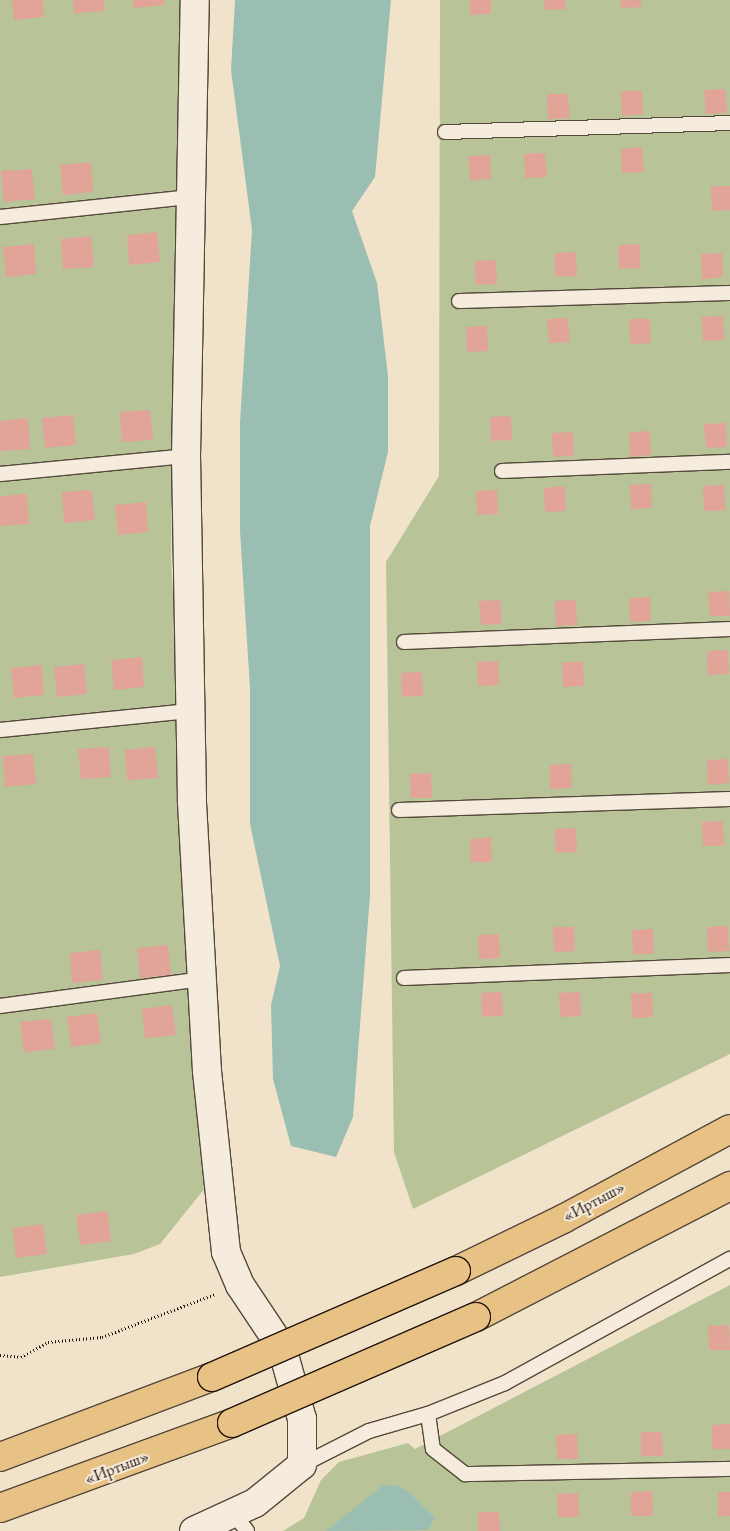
<!DOCTYPE html>
<meta charset="utf-8">
<style>
body{margin:0}
#map{position:relative;width:730px;height:1531px;overflow:hidden;background:#f1e2ca;font-family:"EB Garamond",serif}
div>[style]{position:absolute}
[style*='--x']{left:calc(var(--x)*1px);top:calc(var(--y)*1px);width:calc(var(--w)*1px);rotate:calc(var(--a)*1deg)}
.green>*{inset:0;background:#b8c498}
.water>*{inset:0;background:#9bbeb2}
.building>*{inset:0;background:#e2a398}
.path>*{height:3px;margin-top:-1.5px;transform-origin:0;background:repeating-linear-gradient(90deg,#20140b 0 1px,transparent 0 3.5px)}
.roads{filter:drop-shadow(1px 0 #54483b) drop-shadow(-1px 0 #54483b) drop-shadow(0 1px #54483b) drop-shadow(0 -1px #54483b)}
.lane>*{height:14px;margin:-7px;padding:0 7px;transform-origin:7px;border-radius:7px;background:#f6ecdd}
.street>*{height:28px;margin:-14px;padding:0 14px;transform-origin:14px;border-radius:14px;background:#f6ecdd}
.highway>*{height:28px;margin:-14px;padding:0 14px;transform-origin:14px;border-radius:14px;background:#e8c185}
.bridges{filter:drop-shadow(1px 0 #20140b) drop-shadow(-1px 0 #20140b) drop-shadow(0 1px #20140b) drop-shadow(0 -1px #20140b)}
.highway-bridge>*{height:28px;margin:-14px;padding:0 14px;transform-origin:14px;border-radius:14px;background:#e8c185}
span{translate:-50% -50%;white-space:nowrap;text-align:center;line-height:1.15;-webkit-text-stroke:4px #f6ecdd;paint-order:stroke}
.street-label{font-size:16px;color:#20140b}
</style>
<div id="map">
<div class="green">
<i style="clip-path:polygon(0 0,187px 0,177px 140px,171px 557px,205px 1188px,160px 1244px,134px 1254px,0 1277px)"></i>
<i style="clip-path:polygon(440px 0,730px 0,730px 1054px,413px 1209px,394px 1152px,386px 562px,439px 476px)"></i>
<i style="clip-path:polygon(730px 1285px,730px 1531px,283px 1531px,304px 1518px,321px 1480px,339px 1462px,408px 1443px,415px 1449px)"></i>
</div>
<div class="water">
<i style="clip-path:polygon(235px 0,391px 0,375px 177px,352px 211px,377px 283px,388px 376px,388px 452px,370px 526px,370px 895px,353px 1117px,336px 1157px,291px 1146px,273px 1079px,271px 1005px,280px 966px,250px 824px,250px 688px,240px 531px,240px 423px,252px 230px,231px 70px)"></i>
<i style="clip-path:polygon(383px 1485px,399px 1486px,409px 1492px,435px 1518px,428px 1530px,326px 1531px)"></i>
</div>
<div class="building">
<i style="clip-path:polygon(12px 0,43px 0,44px 17px,14px 20px)"></i>
<i style="clip-path:polygon(73px 0,104px 0,105px 11px,74px 13px)"></i>
<i style="clip-path:polygon(133px 0,164px 0,164px 5px,133px 8px)"></i>
<i style="clip-path:polygon(470px 0,491px 0,491px 14px,470px 15px)"></i>
<i style="clip-path:polygon(544px 0,565px 0,566px 9px,545px 10px)"></i>
<i style="clip-path:polygon(620px 0,641px 0,641px 7px,621px 8px)"></i>
<i style="clip-path:polygon(725px 89px,727px 113px,706px 114px,704px 90px)"></i>
<i style="clip-path:polygon(621px 91px,642px 91px,643px 114px,622px 116px)"></i>
<i style="clip-path:polygon(547px 94px,568px 94px,570px 118px,548px 119px)"></i>
<i style="clip-path:polygon(642px 147px,644px 172px,622px 173px,621px 149px)"></i>
<i style="clip-path:polygon(545px 153px,547px 177px,525px 178px,524px 154px)"></i>
<i style="clip-path:polygon(490px 155px,491px 179px,470px 180px,468px 156px)"></i>
<i style="clip-path:polygon(91px 162px,93px 192px,63px 195px,60px 165px)"></i>
<i style="clip-path:polygon(32px 169px,35px 199px,4px 202px,1px 171px)"></i>
<i style="clip-path:polygon(711px 186px,730px 186px,730px 210px,712px 211px)"></i>
<i style="clip-path:polygon(157px 232px,160px 262px,129px 265px,127px 235px)"></i>
<i style="clip-path:polygon(91px 236px,94px 267px,63px 269px,61px 239px)"></i>
<i style="clip-path:polygon(34px 244px,36px 274px,6px 277px,3px 247px)"></i>
<i style="clip-path:polygon(639px 244px,641px 268px,619px 269px,618px 245px)"></i>
<i style="clip-path:polygon(576px 252px,577px 276px,556px 277px,554px 253px)"></i>
<i style="clip-path:polygon(722px 253px,723px 277px,702px 279px,701px 254px)"></i>
<i style="clip-path:polygon(496px 260px,497px 284px,476px 285px,475px 261px)"></i>
<i style="clip-path:polygon(723px 316px,724px 340px,703px 341px,702px 317px)"></i>
<i style="clip-path:polygon(568px 318px,570px 342px,549px 343px,547px 319px)"></i>
<i style="clip-path:polygon(629px 319px,650px 319px,651px 343px,630px 344px)"></i>
<i style="clip-path:polygon(487px 326px,488px 351px,467px 352px,466px 327px)"></i>
<i style="clip-path:polygon(150px 410px,153px 440px,122px 442px,120px 412px)"></i>
<i style="clip-path:polygon(73px 415px,76px 445px,45px 448px,42px 418px)"></i>
<i style="clip-path:polygon(511px 416px,512px 440px,491px 441px,490px 417px)"></i>
<i style="clip-path:polygon(28px 418px,30px 449px,0 451px,0 421px)"></i>
<i style="clip-path:polygon(726px 423px,727px 447px,706px 448px,704px 424px)"></i>
<i style="clip-path:polygon(650px 431px,651px 455px,630px 457px,629px 432px)"></i>
<i style="clip-path:polygon(573px 432px,574px 456px,553px 457px,552px 433px)"></i>
<i style="clip-path:polygon(651px 484px,652px 508px,631px 509px,630px 485px)"></i>
<i style="clip-path:polygon(724px 485px,725px 510px,704px 511px,703px 486px)"></i>
<i style="clip-path:polygon(565px 486px,566px 511px,545px 512px,544px 488px)"></i>
<i style="clip-path:polygon(92px 490px,95px 520px,64px 523px,62px 492px)"></i>
<i style="clip-path:polygon(497px 490px,498px 514px,477px 515px,476px 491px)"></i>
<i style="clip-path:polygon(27px 494px,29px 524px,0 526px,0 496px)"></i>
<i style="clip-path:polygon(146px 502px,148px 532px,118px 535px,115px 505px)"></i>
<i style="clip-path:polygon(729px 591px,730px 616px,710px 616px,708px 592px)"></i>
<i style="clip-path:polygon(650px 597px,651px 621px,630px 622px,629px 598px)"></i>
<i style="clip-path:polygon(500px 600px,502px 624px,481px 625px,479px 601px)"></i>
<i style="clip-path:polygon(576px 600px,577px 625px,556px 626px,555px 601px)"></i>
<i style="clip-path:polygon(728px 650px,729px 674px,708px 675px,707px 651px)"></i>
<i style="clip-path:polygon(142px 657px,144px 687px,114px 690px,111px 660px)"></i>
<i style="clip-path:polygon(498px 661px,499px 685px,478px 686px,477px 662px)"></i>
<i style="clip-path:polygon(562px 662px,583px 662px,584px 686px,563px 687px)"></i>
<i style="clip-path:polygon(84px 664px,87px 694px,57px 697px,54px 667px)"></i>
<i style="clip-path:polygon(42px 665px,44px 695px,14px 698px,11px 668px)"></i>
<i style="clip-path:polygon(422px 672px,423px 696px,402px 697px,401px 673px)"></i>
<i style="clip-path:polygon(109px 747px,111px 777px,81px 779px,78px 749px)"></i>
<i style="clip-path:polygon(155px 747px,158px 778px,127px 780px,125px 750px)"></i>
<i style="clip-path:polygon(33px 754px,36px 784px,5px 787px,3px 756px)"></i>
<i style="clip-path:polygon(728px 759px,729px 783px,708px 785px,707px 760px)"></i>
<i style="clip-path:polygon(571px 764px,572px 788px,550px 789px,550px 765px)"></i>
<i style="clip-path:polygon(431px 773px,432px 798px,411px 798px,410px 774px)"></i>
<i style="clip-path:polygon(723px 821px,724px 846px,703px 846px,702px 822px)"></i>
<i style="clip-path:polygon(576px 828px,577px 852px,556px 853px,555px 829px)"></i>
<i style="clip-path:polygon(491px 837px,492px 862px,471px 862px,470px 839px)"></i>
<i style="clip-path:polygon(728px 926px,729px 951px,708px 952px,707px 927px)"></i>
<i style="clip-path:polygon(553px 927px,574px 927px,575px 951px,554px 952px)"></i>
<i style="clip-path:polygon(653px 929px,654px 954px,633px 954px,632px 930px)"></i>
<i style="clip-path:polygon(499px 934px,500px 958px,479px 959px,478px 935px)"></i>
<i style="clip-path:polygon(168px 945px,171px 975px,140px 978px,137px 948px)"></i>
<i style="clip-path:polygon(100px 950px,103px 980px,72px 983px,70px 953px)"></i>
<i style="clip-path:polygon(502px 992px,503px 1016px,482px 1017px,481px 993px)"></i>
<i style="clip-path:polygon(580px 992px,581px 1016px,560px 1017px,559px 993px)"></i>
<i style="clip-path:polygon(631px 993px,652px 993px,653px 1017px,632px 1018px)"></i>
<i style="clip-path:polygon(172px 1005px,176px 1035px,145px 1038px,142px 1009px)"></i>
<i style="clip-path:polygon(97px 1013px,101px 1043px,71px 1047px,67px 1017px)"></i>
<i style="clip-path:polygon(51px 1019px,55px 1049px,24px 1052px,20px 1022px)"></i>
<i style="clip-path:polygon(107px 1211px,111px 1241px,80px 1245px,76px 1215px)"></i>
<i style="clip-path:polygon(43px 1224px,47px 1254px,16px 1258px,13px 1228px)"></i>
<i style="clip-path:polygon(729px 1325px,730px 1350px,709px 1350px,708px 1326px)"></i>
<i style="clip-path:polygon(730px 1424px,730px 1449px,712px 1449px,712px 1425px)"></i>
<i style="clip-path:polygon(641px 1432px,662px 1432px,663px 1456px,641px 1456px)"></i>
<i style="clip-path:polygon(577px 1434px,578px 1459px,557px 1459px,556px 1435px)"></i>
<i style="clip-path:polygon(652px 1491px,653px 1516px,631px 1516px,631px 1492px)"></i>
<i style="clip-path:polygon(718px 1492px,730px 1492px,730px 1516px,718px 1517px)"></i>
<i style="clip-path:polygon(578px 1493px,579px 1517px,558px 1517px,557px 1494px)"></i>
<i style="clip-path:polygon(478px 1512px,499px 1512px,500px 1531px,478px 1531px)"></i>
</div>
<div class="path">
<i style="--x:0;--y:1355;--w:21;--a:5"></i>
<i style="--x:21;--y:1357;--w:31;--a:-29"></i>
<i style="--x:48;--y:1342;--w:54;--a:-5.3"></i>
<i style="--x:102;--y:1337;--w:121;--a:-20.8"></i>
</div>
<div class="roads">
<div class="lane">
<i style="--x:445;--y:132;--w:285;--a:-1.8"></i>
<i style="--x:0;--y:217;--w:190;--a:-6"></i>
<i style="--x:459;--y:301;--w:271;--a:-1.7"></i>
<i style="--x:502;--y:471;--w:228;--a:-2.3"></i>
<i style="--x:0;--y:474;--w:187;--a:-5.5"></i>
<i style="--x:404;--y:642;--w:326;--a:-2.3"></i>
<i style="--x:0;--y:730;--w:191;--a:-5.7"></i>
<i style="--x:399;--y:810;--w:331;--a:-1.9"></i>
<i style="--x:404;--y:978;--w:326;--a:-2.3"></i>
<i style="--x:0;--y:1006;--w:204;--a:-7.6"></i>
<i style="--x:428;--y:1414;--w:35;--a:82"></i>
<i style="--x:433;--y:1449;--w:41;--a:38"></i>
<i style="--x:465;--y:1474;--w:265;--a:-1.1"></i>
<i style="--x:302;--y:1465;--w:75;--a:-26.9"></i>
<i style="--x:369;--y:1431;--w:61;--a:-16.1"></i>
<i style="--x:428;--y:1414;--w:83;--a:-21.9"></i>
<i style="--x:505;--y:1383;--w:257;--a:-28.9"></i>
<i style="--x:233;--y:1513;--w:23;--a:52"></i>
</div>
<div class="street">
<i style="--x:194;--y:1531;--w:67;--a:-24.7"></i>
<i style="--x:255;--y:1503;--w:60;--a:-39"></i>
<i style="--x:302;--y:1465;--w:46;--a:-90"></i>
<i style="--x:302;--y:1419;--w:74;--a:-105.7"></i>
<i style="--x:282;--y:1348;--w:76;--a:-123.7"></i>
<i style="--x:240;--y:1285;--w:36;--a:-113"></i>
<i style="--x:226;--y:1252;--w:182;--a:-96"></i>
<i style="--x:207;--y:1071;--w:272;--a:-93.2"></i>
<i style="--x:192;--y:799;--w:343;--a:-91"></i>
<i style="--x:186;--y:456;--w:456;--a:-88.9"></i>
</div>
<div class="highway">
<i style="--x:456;--y:1271;--w:119;--a:-25.9"></i>
<i style="--x:563;--y:1219;--w:190;--a:-28.3"></i>
<i style="--x:476;--y:1317;--w:286;--a:-27.3"></i>
<i style="--x:0;--y:1457;--w:227;--a:-20.7"></i>
<i style="--x:0;--y:1508;--w:247;--a:-20.1"></i>
</div>
</div>
<div class="bridges">
<div class="highway-bridge">
<i style="--x:212;--y:1377;--w:266;--a:-23.5"></i>
<i style="--x:232;--y:1423;--w:266;--a:-23.5"></i>
</div>
</div>
<div class="street-label">
<span style="left:594px;top:1202px;rotate:-28deg">«Иртыш»</span>
<span style="left:117px;top:1468px;rotate:-21deg">«Иртыш»</span>
</div>
</div>
